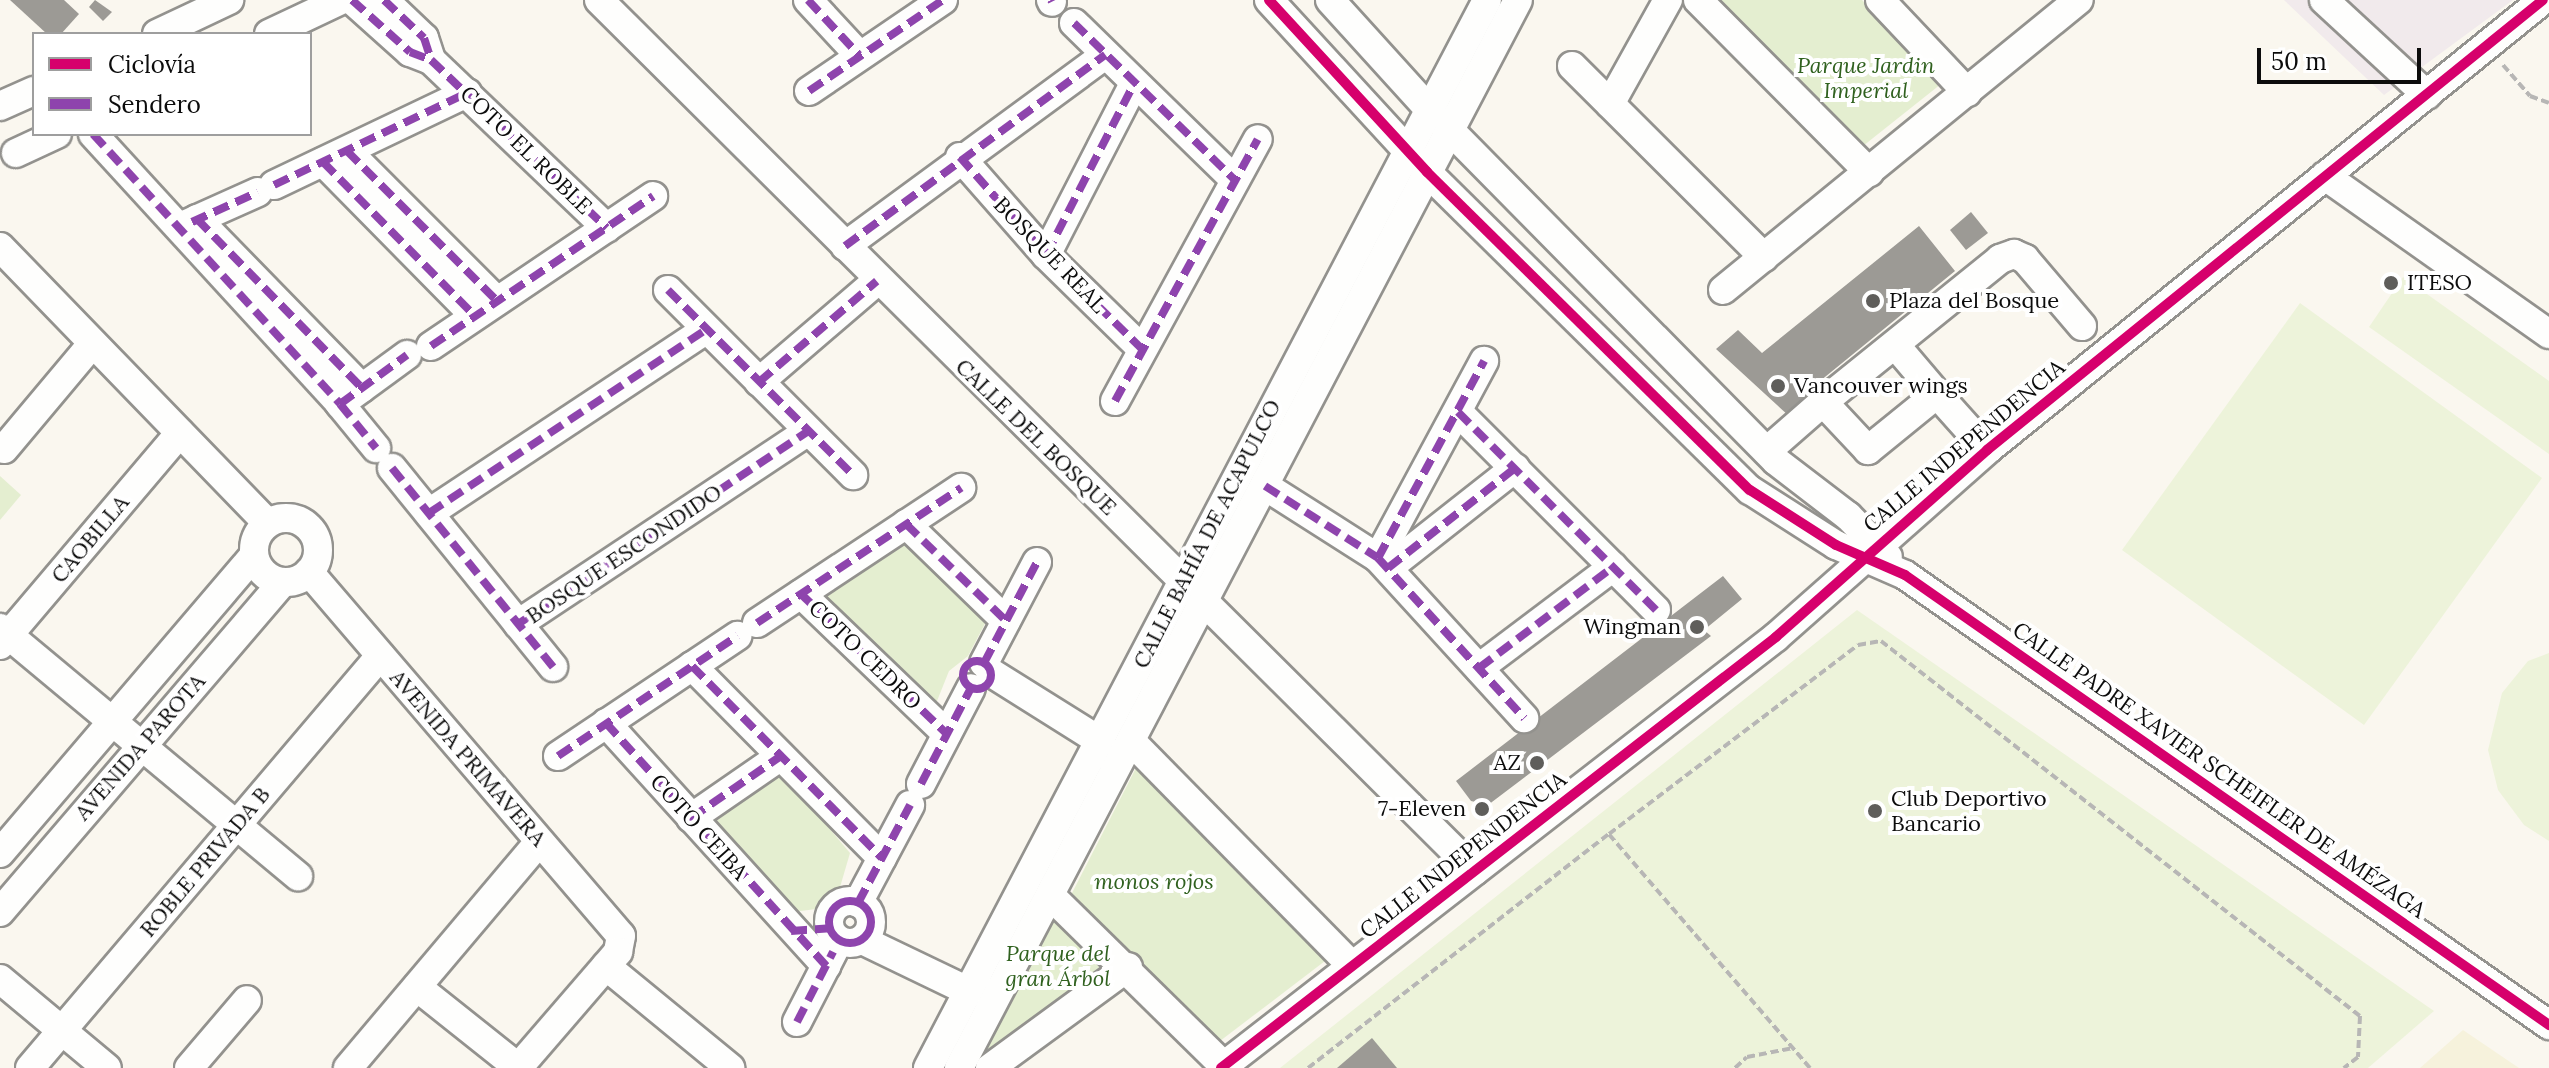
<!DOCTYPE html>
<meta charset="utf-8">
<style>
body{margin:0}
#map{position:relative;width:2549px;height:1068px;overflow:hidden;background:#faf7ef;font-family:Lora,serif}
div>[style]{position:absolute}
[style*='--x']{left:calc(var(--x)*1px);top:calc(var(--y)*1px);width:calc(var(--w)*1px);rotate:calc(var(--a)*1deg)}
.industrial>*{inset:0;background:#f1eaec}
.farmland>*{inset:0;background:#f6f2dc}
.green>*{inset:0;background:#e4eed0}
.pitch>*{inset:0;background:#edf3da}
.building>*{inset:0;background:#9c9a95}
.path>*{height:4px;margin-top:-2px;transform-origin:0;background:repeating-linear-gradient(90deg,#b7b6b5 0 8px,transparent 0 12px)}
.roads{filter:drop-shadow(2px 0 #93928e) drop-shadow(-2px 0 #93928e) drop-shadow(0 2px #93928e) drop-shadow(0 -2px #93928e)}
.minor>*{height:28px;margin:-14px;padding:0 14px;transform-origin:14px;border-radius:14px;background:#fefefd}
.minor>.ring{margin:-14px;padding:0;box-sizing:content-box;background:none;border:28px solid #fefefd;border-radius:50%}
.quiet>*{height:8px;margin-top:-4px;transform-origin:0;background:repeating-linear-gradient(90deg,#8e44ad 0 16px,transparent 0 24px)}
.quiet>.ring{margin:-4px;padding:0;box-sizing:content-box;background:none;border:8px solid #8e44ad;border-radius:50%}
.cycleway>*{height:10px;margin:-5px;padding:0 5px;transform-origin:5px;border-radius:5px;background:#d6006c}
.dots>*{width:22px;height:22px;translate:-50% -50%;box-sizing:border-box;border:4px solid #fff;border-radius:50%}
span{translate:-50% -50%;white-space:nowrap;text-align:center;line-height:1.15;-webkit-text-stroke:8px #fff;paint-order:stroke}
.park-label{font-size:22px;color:#30611f;font-style:italic}
.street-label{font-size:22px;color:#0c0c0c}
.poi-label{font-size:22px;color:#0c0c0c}
.left{translate:0 -50%;text-align:left}
.right{translate:-100% -50%;text-align:right}
.legend{position:absolute;left:32px;top:32px;width:280px;height:104px;box-sizing:border-box;background:#fff;border:2px solid #9e9e9e;margin:0;padding:10px 14px;list-style:none;font-size:24px;color:#0c0c0c}
.legend li{display:flex;align-items:center;gap:16px;height:40px}
.legend b{width:40px;border:2px solid #9e9e9e}
.scale{position:absolute;left:2257px;top:48px;width:164px;height:36px;box-sizing:border-box;border:4px solid #0c0c0c;border-top:0;padding-left:10px;font-size:24px;line-height:28px;white-space:nowrap;color:#0c0c0c;-webkit-text-stroke:6px #fff;paint-order:stroke}
</style>
<div id="map">
<div class="industrial">
<i style="clip-path:polygon(2284px 0,2513px 0,2384px 95px)"></i>
</div>
<div class="farmland">
<i style="clip-path:polygon(2463px 1030px,2519px 1068px,2420px 1068px)"></i>
</div>
<div class="green">
<i style="clip-path:polygon(1720px 0,1862px 0,1941px 84px,1863px 146px)"></i>
<i style="clip-path:polygon(0 476px,21px 495px,0 520px)"></i>
<i style="clip-path:polygon(900px 526px,989px 616px,968px 656px,949px 671px,935px 706px,816px 589px)"></i>
<i style="clip-path:polygon(774px 763px,850px 853px,838px 894px,816px 909px,793px 912px,700px 817px)"></i>
<i style="clip-path:polygon(1136px 768px,1325px 961px,1220px 1041px,1071px 895px)"></i>
<i style="clip-path:polygon(1050px 913px,1107px 968px,978px 1068px,968px 1068px)"></i>
</div>
<div class="pitch">
<i style="clip-path:polygon(2403px 277px,2549px 381px,2549px 454px,2369px 327px)"></i>
<i style="clip-path:polygon(2300px 303px,2542px 478px,2364px 725px,2122px 550px)"></i>
<i style="clip-path:polygon(1857px 610px,2434px 1011px,2368px 1068px,1280px 1068px)"></i>
<i style="clip-path:polygon(2549px 653px,2549px 841px,2524px 825px,2498px 790px,2488px 750px,2502px 693px,2528px 661px)"></i>
</div>
<div class="building">
<i style="clip-path:polygon(10px 0,64px 0,79px 14px,61px 34px,47px 34px)"></i>
<i style="clip-path:polygon(95px 0,112px 12px,103px 21px,89px 7px)"></i>
<i style="clip-path:polygon(1971px 212px,1988px 233px,1966px 250px,1950px 230px)"></i>
<i style="clip-path:polygon(1919px 226px,1955px 271px,1809px 390px,1814px 396px,1789px 416px,1716px 349px,1738px 330px,1762px 353px)"></i>
<i style="clip-path:polygon(1723px 576px,1742px 599px,1704px 630px,1711px 636px,1488px 805px,1471px 801px,1456px 781px)"></i>
<i style="clip-path:polygon(1372px 1038px,1397px 1068px,1337px 1068px)"></i>
</div>
<div class="path">
<i style="--x:2503;--y:65;--w:41;--a:48.9"></i>
<i style="--x:2530;--y:96;--w:20;--a:20"></i>
<i style="--x:1308;--y:1068;--w:381;--a:-37.9"></i>
<i style="--x:1735;--y:1068;--w:16;--a:-43"></i>
<i style="--x:1747;--y:1057;--w:47;--a:-11.1"></i>
<i style="--x:1810;--y:1068;--w:308;--a:-130.7"></i>
<i style="--x:1609;--y:834;--w:313;--a:-37.2"></i>
<i style="--x:1858;--y:645;--w:23;--a:-10"></i>
<i style="--x:1881;--y:641;--w:608;--a:38.06"></i>
<i style="--x:2360;--y:1016;--w:41;--a:92.8"></i>
<i style="--x:2358;--y:1057;--w:18;--a:142"></i>
</div>
<div class="roads">
<div class="minor">
<i style="--x:352;--y:0;--w:78;--a:41.9"></i>
<i style="--x:410;--y:52;--w:22;--a:21"></i>
<i style="--x:431;--y:60;--w:243;--a:43.7"></i>
<i style="--x:384;--y:0;--w:55;--a:43.5"></i>
<i style="--x:424;--y:38;--w:22;--a:72"></i>
<i style="--x:599;--y:0;--w:1235;--a:44.84"></i>
<i style="--x:808;--y:0;--w:75;--a:47.2"></i>
<i style="--x:1051;--y:0;--w:2;--a:63"></i>
<i style="--x:1269;--y:0;--w:234;--a:47.4"></i>
<i style="--x:1427;--y:172;--w:453;--a:44.6"></i>
<i style="--x:1750;--y:490;--w:102;--a:32.6"></i>
<i style="--x:1836;--y:545;--w:75;--a:23.5"></i>
<i style="--x:1905;--y:575;--w:786;--a:34.94"></i>
<i style="--x:1330;--y:0;--w:147;--a:47.8"></i>
<i style="--x:1429;--y:109;--w:494;--a:45.4"></i>
<i style="--x:1776;--y:461;--w:91;--a:37.4"></i>
<i style="--x:1848;--y:516;--w:57;--a:45.7"></i>
<i style="--x:1698;--y:0;--w:243;--a:45.2"></i>
<i style="--x:1880;--y:0;--w:127;--a:46.6"></i>
<i style="--x:2324;--y:0;--w:140;--a:42.7"></i>
<i style="--x:1074;--y:23;--w:223;--a:44.3"></i>
<i style="--x:157;--y:34;--w:80;--a:-25.3"></i>
<i style="--x:269;--y:34;--w:80;--a:-25.3"></i>
<i style="--x:1572;--y:66;--w:271;--a:44.9"></i>
<i style="--x:809;--y:91;--w:162;--a:-34.2"></i>
<i style="--x:1610;--y:104;--w:119;--a:-60.9"></i>
<i style="--x:0;--y:106;--w:37;--a:-24"></i>
<i style="--x:93;--y:134;--w:366;--a:47.5"></i>
<i style="--x:340;--y:404;--w:83;--a:-36.2"></i>
<i style="--x:347;--y:151;--w:212;--a:45"></i>
<i style="--x:16;--y:153;--w:45;--a:-24.9"></i>
<i style="--x:960;--y:157;--w:130;--a:48.7"></i>
<i style="--x:1046;--y:255;--w:134;--a:44.4"></i>
<i style="--x:323;--y:162;--w:216;--a:45.4"></i>
<i style="--x:2325;--y:176;--w:274;--a:35.2"></i>
<i style="--x:274;--y:185;--w:214;--a:-25.5"></i>
<i style="--x:197;--y:219;--w:236;--a:45.7"></i>
<i style="--x:182;--y:226;--w:83;--a:-24.1"></i>
<i style="--x:845;--y:246;--w:323;--a:-36.3"></i>
<i style="--x:0;--y:247;--w:384;--a:45.9"></i>
<i style="--x:1046;--y:255;--w:192;--a:-62.8"></i>
<i style="--x:668;--y:290;--w:262;--a:45"></i>
<i style="--x:1723;--y:290;--w:459;--a:-39.2"></i>
<i style="--x:431;--y:346;--w:268;--a:-34"></i>
<i style="--x:1897;--y:347;--w:62;--a:49.6"></i>
<i style="--x:1937;--y:394;--w:89;--a:140.9"></i>
<i style="--x:1868;--y:450;--w:66;--a:-133.2"></i>
<i style="--x:1823;--y:402;--w:228;--a:-38.9"></i>
<i style="--x:2000;--y:259;--w:15;--a:-20"></i>
<i style="--x:2014;--y:254;--w:12;--a:24"></i>
<i style="--x:2025;--y:259;--w:88;--a:49.6"></i>
<i style="--x:759;--y:382;--w:155;--a:-40.6"></i>
<i style="--x:1937;--y:394;--w:75;--a:48.2"></i>
<i style="--x:1115;--y:401;--w:298;--a:-61.4"></i>
<i style="--x:340;--y:404;--w:57;--a:50.7"></i>
<i style="--x:1458;--y:412;--w:280;--a:45"></i>
<i style="--x:4;--y:449;--w:138;--a:-50"></i>
<i style="--x:1767;--y:451;--w:74;--a:-41.2"></i>
<i style="--x:392;--y:468;--w:256;--a:51"></i>
<i style="--x:1265;--y:486;--w:134;--a:32.5"></i>
<i style="--x:1378;--y:558;--w:217;--a:47.6"></i>
<i style="--x:429;--y:513;--w:332;--a:-33.5"></i>
<i class="ring" style="left:254px;top:518px;width:36px;height:36px"></i>
<i style="--x:906;--y:524;--w:139;--a:44.1"></i>
<i style="--x:1378;--y:558;--w:224;--a:-61.7"></i>
<i style="--x:1388;--y:568;--w:162;--a:-38.2"></i>
<i style="--x:309;--y:572;--w:479;--a:49.4"></i>
<i style="--x:621;--y:936;--w:16;--a:101"></i>
<i style="--x:618;--y:952;--w:153;--a:130.8"></i>
<i style="--x:801;--y:594;--w:202;--a:43.8"></i>
<i style="--x:757;--y:623;--w:245;--a:-33.5"></i>
<i style="--x:518;--y:624;--w:348;--a:-33.6"></i>
<i style="--x:0;--y:628;--w:388;--a:39.8"></i>
<i style="--x:0;--y:645;--w:278;--a:-49.7"></i>
<i style="--x:984;--y:663;--w:114;--a:-62.3"></i>
<i style="--x:692;--y:666;--w:270;--a:45.3"></i>
<i style="--x:1479;--y:668;--w:168;--a:-37"></i>
<i style="--x:990;--y:672;--w:130;--a:32.1"></i>
<i style="--x:1100;--y:741;--w:17;--a:62"></i>
<i style="--x:606;--y:723;--w:328;--a:47.8"></i>
<i style="--x:1131;--y:741;--w:315;--a:45.5"></i>
<i style="--x:558;--y:756;--w:216;--a:-33.8"></i>
<i style="--x:921;--y:784;--w:108;--a:-62.5"></i>
<i style="--x:691;--y:818;--w:109;--a:-34.6"></i>
<i style="--x:0;--y:853;--w:389;--a:-49.5"></i>
<i style="--x:1050;--y:895;--w:247;--a:44.5"></i>
<i class="ring" style="left:829px;top:901px;width:14px;height:14px"></i>
<i style="--x:858;--y:903;--w:111;--a:-62"></i>
<i style="--x:0;--y:912;--w:433;--a:-49.4"></i>
<i style="--x:862;--y:940;--w:118;--a:25.7"></i>
<i style="--x:968;--y:991;--w:16;--a:0"></i>
<i style="--x:606;--y:966;--w:161;--a:39.4"></i>
<i style="--x:0;--y:979;--w:139;--a:39.8"></i>
<i style="--x:417;--y:987;--w:130;--a:38.5"></i>
<i style="--x:797;--y:1022;--w:79;--a:-62.8"></i>
<i style="--x:30;--y:1068;--w:541;--a:-49.65"></i>
<i style="--x:189;--y:1068;--w:89;--a:-49.5"></i>
<i style="--x:348;--y:1068;--w:296;--a:-49.8"></i>
<i style="--x:928;--y:1068;--w:1205;--a:-62.37"></i>
<i style="--x:959;--y:1068;--w:1205;--a:-62.37"></i>
<i style="--x:990;--y:1068;--w:171;--a:-36.2"></i>
<i style="--x:1221;--y:1068;--w:703;--a:-37.83"></i>
<i style="--x:1776;--y:637;--w:282;--a:-41.5"></i>
<i style="--x:1987;--y:450;--w:715;--a:-38.99"></i>
</div>
</div>
<div class="quiet">
<i style="--x:352;--y:0;--w:78;--a:41.9"></i>
<i style="--x:410;--y:52;--w:22;--a:21"></i>
<i style="--x:431;--y:60;--w:243;--a:43.7"></i>
<i style="--x:384;--y:0;--w:55;--a:43.5"></i>
<i style="--x:424;--y:38;--w:23;--a:72"></i>
<i style="--x:808;--y:0;--w:75;--a:47.2"></i>
<i style="--x:1051;--y:0;--w:2;--a:63"></i>
<i style="--x:1074;--y:23;--w:223;--a:44.3"></i>
<i style="--x:809;--y:91;--w:162;--a:-34.2"></i>
<i style="--x:93;--y:134;--w:366;--a:47.5"></i>
<i style="--x:340;--y:404;--w:83;--a:-36.2"></i>
<i style="--x:347;--y:151;--w:212;--a:45"></i>
<i style="--x:960;--y:157;--w:130;--a:48.7"></i>
<i style="--x:1046;--y:255;--w:134;--a:44.4"></i>
<i style="--x:323;--y:162;--w:216;--a:45.4"></i>
<i style="--x:274;--y:185;--w:214;--a:-25.5"></i>
<i style="--x:197;--y:219;--w:236;--a:45.7"></i>
<i style="--x:192;--y:222;--w:72;--a:-24.4"></i>
<i style="--x:845;--y:246;--w:323;--a:-36.3"></i>
<i style="--x:1046;--y:255;--w:192;--a:-62.8"></i>
<i style="--x:668;--y:290;--w:262;--a:45"></i>
<i style="--x:431;--y:346;--w:268;--a:-34"></i>
<i style="--x:759;--y:382;--w:155;--a:-40.6"></i>
<i style="--x:1115;--y:401;--w:298;--a:-61.4"></i>
<i style="--x:340;--y:404;--w:57;--a:50.7"></i>
<i style="--x:1458;--y:412;--w:280;--a:45"></i>
<i style="--x:392;--y:468;--w:256;--a:51"></i>
<i style="--x:1265;--y:486;--w:134;--a:32.5"></i>
<i style="--x:1378;--y:558;--w:217;--a:47.6"></i>
<i style="--x:429;--y:513;--w:332;--a:-33.5"></i>
<i style="--x:906;--y:524;--w:139;--a:44.1"></i>
<i style="--x:1378;--y:558;--w:224;--a:-61.7"></i>
<i style="--x:1388;--y:568;--w:162;--a:-38.2"></i>
<i style="--x:801;--y:594;--w:202;--a:43.8"></i>
<i style="--x:757;--y:623;--w:245;--a:-33.5"></i>
<i style="--x:518;--y:624;--w:348;--a:-33.6"></i>
<i class="ring" style="left:963px;top:661px;width:20px;height:20px"></i>
<i style="--x:984;--y:663;--w:114;--a:-62.3"></i>
<i style="--x:692;--y:666;--w:270;--a:45.3"></i>
<i style="--x:1479;--y:668;--w:168;--a:-37"></i>
<i style="--x:606;--y:723;--w:328;--a:47.8"></i>
<i style="--x:558;--y:756;--w:216;--a:-33.8"></i>
<i style="--x:921;--y:784;--w:108;--a:-62.5"></i>
<i style="--x:691;--y:818;--w:109;--a:-34.6"></i>
<i class="ring" style="left:829px;top:901px;width:34px;height:34px"></i>
<i style="--x:858;--y:903;--w:111;--a:-62"></i>
<i style="--x:791;--y:931;--w:39;--a:-4"></i>
<i style="--x:797;--y:1022;--w:79;--a:-62.8"></i>
</div>
<div class="cycleway">
<i style="--x:1269;--y:0;--w:234;--a:47.4"></i>
<i style="--x:1427;--y:172;--w:453;--a:44.6"></i>
<i style="--x:1750;--y:490;--w:102;--a:32.6"></i>
<i style="--x:1836;--y:545;--w:75;--a:23.5"></i>
<i style="--x:1905;--y:575;--w:786;--a:34.94"></i>
<i style="--x:1221;--y:1068;--w:703;--a:-37.83"></i>
<i style="--x:1776;--y:637;--w:282;--a:-41.5"></i>
<i style="--x:1987;--y:450;--w:715;--a:-38.99"></i>
</div>
<div class="dots">
<i style="left:2391px;top:283px;background:#5f5e5b"></i>
<i style="left:1873px;top:301px;background:#5f5e5b"></i>
<i style="left:1778px;top:386px;background:#5f5e5b"></i>
<i style="left:1697px;top:627px;background:#5f5e5b"></i>
<i style="left:1537px;top:763px;background:#5f5e5b"></i>
<i style="left:1482px;top:809px;background:#5f5e5b"></i>
<i style="left:1875px;top:811px;background:#5f5e5b"></i>
</div>
<div class="park-label">
<span style="left:1866px;top:78px">Parque Jardin<br>Imperial</span>
<span style="left:1154px;top:882px">monos rojos</span>
<span style="left:1058px;top:966px">Parque del<br>gran Árbol</span>
</div>
<div class="street-label">
<span style="left:526px;top:150px;rotate:44deg">COTO EL ROBLE</span>
<span style="left:1050px;top:255px;rotate:46deg">BOSQUE REAL</span>
<span style="left:1036px;top:437px;rotate:44deg">CALLE DEL BOSQUE</span>
<span style="left:1964px;top:446px;rotate:-40deg">CALLE INDEPENDENCIA</span>
<span style="left:1207px;top:534px;rotate:-63deg">CALLE BAHÍA DE ACAPULCO</span>
<span style="left:90px;top:539px;rotate:-50deg">CAOBILLA</span>
<span style="left:624px;top:554px;rotate:-34deg">BOSQUE ESCONDIDO</span>
<span style="left:865px;top:655px;rotate:44deg">COTO CEDRO</span>
<span style="left:140px;top:747px;rotate:-49deg">AVENIDA PAROTA</span>
<span style="left:468px;top:758px;rotate:49deg">AVENIDA PRIMAVERA</span>
<span style="left:2219px;top:770px;rotate:35deg">CALLE PADRE XAVIER SCHEIFLER DE AMÉZAGA</span>
<span style="left:699px;top:827px;rotate:48deg">COTO CEIBA</span>
<span style="left:1463px;top:855px;rotate:-38deg">CALLE INDEPENDENCIA</span>
<span style="left:205px;top:862px;rotate:-50deg">ROBLE PRIVADA B</span>
</div>
<div class="poi-label">
<span class="left" style="left:2407px;top:283px">ITESO</span>
<span class="left" style="left:1889px;top:301px">Plaza del Bosque</span>
<span class="left" style="left:1794px;top:386px">Vancouver wings</span>
<span class="right" style="left:1681px;top:627px">Wingman</span>
<span class="right" style="left:1521px;top:763px">AZ</span>
<span class="left" style="left:1891px;top:811px">Club Deportivo<br>Bancario</span>
<span class="right" style="left:1466px;top:809px">7-Eleven</span>
</div>
<ul class="legend">
<li><b style="height:10px;background:#d6006c"></b>Ciclovía</li>
<li><b style="height:10px;background:#8e44ad"></b>Sendero</li>
</ul>
<div class="scale">50 m</div>
</div>
